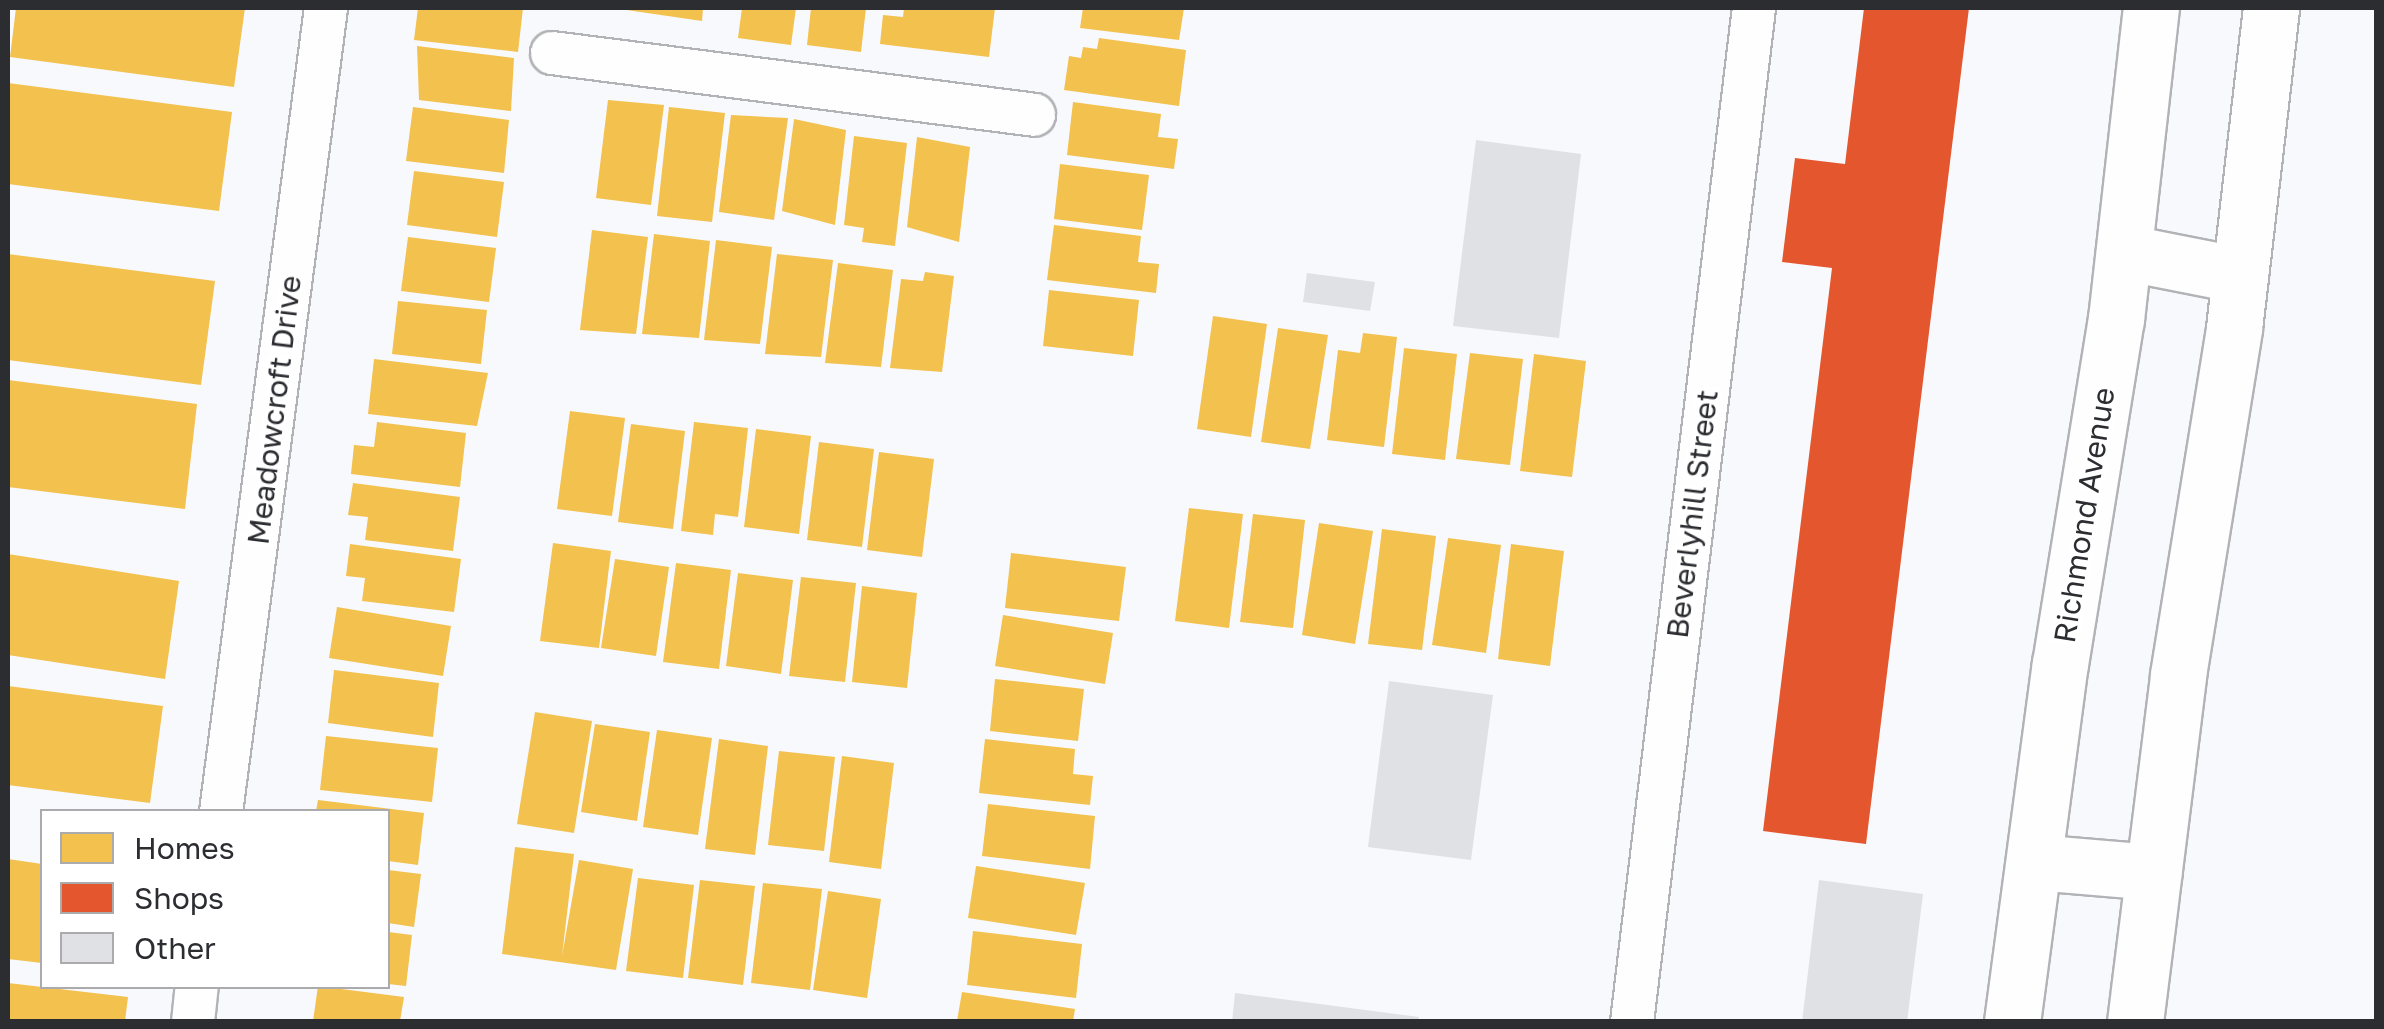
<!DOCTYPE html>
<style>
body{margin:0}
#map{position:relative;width:2384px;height:1029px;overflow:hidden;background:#f8f9fd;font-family:"Golos Text",sans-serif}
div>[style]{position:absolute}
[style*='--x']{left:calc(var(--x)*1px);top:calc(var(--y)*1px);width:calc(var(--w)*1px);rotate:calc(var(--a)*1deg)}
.homes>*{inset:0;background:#f2c14e}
.shops>*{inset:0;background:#e4572e}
.building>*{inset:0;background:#e0e1e5}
.roads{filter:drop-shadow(2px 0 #b2b3b6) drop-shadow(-2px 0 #b2b3b6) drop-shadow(0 2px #b2b3b6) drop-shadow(0 -2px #b2b3b6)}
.street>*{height:42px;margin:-21px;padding:0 21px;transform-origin:21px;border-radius:21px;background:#fefeff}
.secondary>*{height:55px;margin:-27.5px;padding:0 27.5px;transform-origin:27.5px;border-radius:27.5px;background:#fefeff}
span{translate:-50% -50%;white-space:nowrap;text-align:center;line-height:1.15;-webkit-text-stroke:10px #fff;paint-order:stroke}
.street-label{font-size:30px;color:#2c2d31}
.frame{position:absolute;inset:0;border:10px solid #2c2d31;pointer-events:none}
.legend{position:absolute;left:40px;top:809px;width:350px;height:180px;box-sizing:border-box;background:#fff;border:2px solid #ababad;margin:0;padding:12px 18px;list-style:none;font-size:30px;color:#2c2d31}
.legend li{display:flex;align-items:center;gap:20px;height:50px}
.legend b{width:50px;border:2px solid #ababad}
</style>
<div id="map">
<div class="homes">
<i style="clip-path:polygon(16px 8px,245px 8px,234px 87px,10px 57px)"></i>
<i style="clip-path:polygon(418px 8px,523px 8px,518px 52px,414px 40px)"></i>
<i style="clip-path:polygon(613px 8px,703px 8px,702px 21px)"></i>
<i style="clip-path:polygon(742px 8px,796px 8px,791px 45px,738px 38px)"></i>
<i style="clip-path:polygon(811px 8px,866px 8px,861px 52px,807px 45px)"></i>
<i style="clip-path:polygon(904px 8px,995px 8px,989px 57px,880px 44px,883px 15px,903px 17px)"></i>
<i style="clip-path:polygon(1083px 8px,1184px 8px,1179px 40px,1080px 28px)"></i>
<i style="clip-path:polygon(1099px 38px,1186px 50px,1179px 106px,1064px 90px,1069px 56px,1081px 58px,1083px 47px,1097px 49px)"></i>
<i style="clip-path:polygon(417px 46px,514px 58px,511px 111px,419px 100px)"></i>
<i style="clip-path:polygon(8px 83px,232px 112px,219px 211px,8px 184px)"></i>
<i style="clip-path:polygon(608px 100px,664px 105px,651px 205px,596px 198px)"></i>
<i style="clip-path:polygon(1073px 102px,1161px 114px,1158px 137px,1178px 139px,1174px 169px,1067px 155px)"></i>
<i style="clip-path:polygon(413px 107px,509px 120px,504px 173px,406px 161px)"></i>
<i style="clip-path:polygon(669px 107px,725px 113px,712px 222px,657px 216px)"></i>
<i style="clip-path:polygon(731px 115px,788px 118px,774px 220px,719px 212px)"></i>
<i style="clip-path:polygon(794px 119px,846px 130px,835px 225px,782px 211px)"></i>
<i style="clip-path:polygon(854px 136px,907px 143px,895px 246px,862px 242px,864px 228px,844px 225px)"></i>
<i style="clip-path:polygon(917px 137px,970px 147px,959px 242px,907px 227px)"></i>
<i style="clip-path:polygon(1060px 164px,1149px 175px,1142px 230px,1054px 219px)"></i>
<i style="clip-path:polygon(414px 171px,504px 182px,497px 237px,407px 225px)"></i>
<i style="clip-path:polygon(1054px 225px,1141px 236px,1138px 262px,1159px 264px,1156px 293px,1047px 280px)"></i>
<i style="clip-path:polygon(592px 230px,648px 237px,636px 334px,580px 330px)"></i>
<i style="clip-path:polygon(654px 234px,710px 241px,699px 338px,642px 334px)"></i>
<i style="clip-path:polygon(408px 237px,496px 248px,489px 302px,401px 291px)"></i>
<i style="clip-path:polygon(716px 240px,772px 247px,760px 344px,704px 340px)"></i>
<i style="clip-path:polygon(8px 254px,215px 281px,201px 385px,8px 360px)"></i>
<i style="clip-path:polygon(777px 254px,833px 260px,821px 357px,765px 354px)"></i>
<i style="clip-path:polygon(838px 263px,893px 270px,881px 367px,825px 363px)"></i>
<i style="clip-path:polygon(925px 272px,954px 276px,942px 372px,890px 368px,901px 279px,923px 281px)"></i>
<i style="clip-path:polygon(1049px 290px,1139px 300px,1133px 356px,1043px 346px)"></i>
<i style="clip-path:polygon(398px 301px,487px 310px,481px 364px,392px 354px)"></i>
<i style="clip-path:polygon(1213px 316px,1267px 324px,1251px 437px,1197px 429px)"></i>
<i style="clip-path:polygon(1278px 328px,1328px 335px,1310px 449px,1261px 442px)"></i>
<i style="clip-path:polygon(1363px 333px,1397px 337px,1384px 447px,1327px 440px,1338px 350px,1360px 353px)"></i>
<i style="clip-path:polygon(1404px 348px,1457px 354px,1445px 460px,1392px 454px)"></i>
<i style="clip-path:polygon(1470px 353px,1523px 359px,1510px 465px,1456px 459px)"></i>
<i style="clip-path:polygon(1534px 354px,1586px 361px,1572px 477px,1520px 471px)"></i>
<i style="clip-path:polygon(374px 359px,488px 373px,477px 426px,368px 414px)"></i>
<i style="clip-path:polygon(8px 380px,197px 404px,185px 509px,8px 487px)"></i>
<i style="clip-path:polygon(570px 411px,625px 418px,612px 516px,557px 509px)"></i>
<i style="clip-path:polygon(377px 422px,466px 433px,460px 487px,351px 474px,354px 445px,374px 447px)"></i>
<i style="clip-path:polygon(694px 422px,748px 428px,738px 517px,715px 514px,713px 535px,681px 531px)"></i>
<i style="clip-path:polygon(631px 424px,685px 431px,673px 529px,618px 522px)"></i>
<i style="clip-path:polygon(756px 429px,811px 436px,799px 534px,744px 527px)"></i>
<i style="clip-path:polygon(819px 442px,874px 449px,862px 547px,807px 540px)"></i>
<i style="clip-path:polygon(879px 452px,934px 459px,922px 557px,867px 550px)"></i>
<i style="clip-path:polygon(353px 483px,460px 497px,453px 551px,365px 540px,368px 517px,348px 515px)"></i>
<i style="clip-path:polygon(1189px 508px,1243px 514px,1229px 628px,1175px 621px)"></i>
<i style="clip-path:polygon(1253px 514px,1305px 520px,1293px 628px,1240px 622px)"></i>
<i style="clip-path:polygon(1319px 523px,1373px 531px,1355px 644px,1302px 635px)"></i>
<i style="clip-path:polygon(1382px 529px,1436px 536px,1422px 650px,1368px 644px)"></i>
<i style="clip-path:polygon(1448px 538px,1501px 545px,1486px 653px,1432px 645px)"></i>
<i style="clip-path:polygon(553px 543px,611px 551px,599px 648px,540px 641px)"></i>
<i style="clip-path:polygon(350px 544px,461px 559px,454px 612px,362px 601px,365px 578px,346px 576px)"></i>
<i style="clip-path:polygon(1511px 544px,1564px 551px,1550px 666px,1498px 659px)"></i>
<i style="clip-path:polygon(1011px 553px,1126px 567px,1119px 621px,1005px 608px)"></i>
<i style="clip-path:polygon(8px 554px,179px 581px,165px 679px,8px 655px)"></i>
<i style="clip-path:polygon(615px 559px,669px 567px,656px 656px,601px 648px)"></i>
<i style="clip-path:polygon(676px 563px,731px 570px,719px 669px,663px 662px)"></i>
<i style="clip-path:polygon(738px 573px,793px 580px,781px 674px,726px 666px)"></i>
<i style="clip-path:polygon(801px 577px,856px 583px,845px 682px,789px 676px)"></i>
<i style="clip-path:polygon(862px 586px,917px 593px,907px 688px,852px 682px)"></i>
<i style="clip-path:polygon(337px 607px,451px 626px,443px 676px,329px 658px)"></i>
<i style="clip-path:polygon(1003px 615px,1113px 633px,1105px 684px,995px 666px)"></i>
<i style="clip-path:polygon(334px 670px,439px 683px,433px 737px,328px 723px)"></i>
<i style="clip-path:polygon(995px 679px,1084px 689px,1078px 741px,990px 731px)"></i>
<i style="clip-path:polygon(8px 686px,163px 706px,150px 803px,8px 785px)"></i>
<i style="clip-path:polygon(535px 712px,592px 721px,574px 833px,517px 824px)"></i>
<i style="clip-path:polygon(595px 724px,650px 732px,637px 821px,581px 812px)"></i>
<i style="clip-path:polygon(657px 730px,712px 738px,698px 835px,643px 827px)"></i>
<i style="clip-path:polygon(326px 736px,438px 748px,432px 802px,320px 790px)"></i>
<i style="clip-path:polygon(719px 739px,768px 746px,755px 855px,705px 849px)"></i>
<i style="clip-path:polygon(985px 739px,1075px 749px,1073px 774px,1093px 776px,1090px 805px,979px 793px)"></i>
<i style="clip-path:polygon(779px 751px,835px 757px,824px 851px,768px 845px)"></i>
<i style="clip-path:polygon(842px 756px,894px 763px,881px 869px,829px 862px)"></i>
<i style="clip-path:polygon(318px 800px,424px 813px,418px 865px,388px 861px,388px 811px,316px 811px)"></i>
<i style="clip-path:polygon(988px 804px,1095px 816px,1090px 869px,982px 856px)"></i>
<i style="clip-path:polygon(515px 847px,574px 854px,562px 956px,579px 860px,633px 869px,616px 970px,502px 954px)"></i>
<i style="clip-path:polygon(8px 859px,42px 864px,42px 963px,8px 959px)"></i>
<i style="clip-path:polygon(976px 866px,1085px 883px,1076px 935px,968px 918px)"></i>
<i style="clip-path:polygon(388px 870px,421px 874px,414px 927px,388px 923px)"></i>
<i style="clip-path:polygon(638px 878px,694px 885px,683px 978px,626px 971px)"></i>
<i style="clip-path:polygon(700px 880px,755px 886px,743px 985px,688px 978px)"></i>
<i style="clip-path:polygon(763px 883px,822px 889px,810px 990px,751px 983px)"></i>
<i style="clip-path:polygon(828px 891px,881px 899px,867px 998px,813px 990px)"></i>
<i style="clip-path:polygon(973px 931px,1082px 944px,1076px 998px,967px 985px)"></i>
<i style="clip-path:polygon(388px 932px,412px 935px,406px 986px,388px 984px)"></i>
<i style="clip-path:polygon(8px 983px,128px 997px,125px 1021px,8px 1021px)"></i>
<i style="clip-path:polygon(318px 986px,404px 997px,400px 1021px,313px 1021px)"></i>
<i style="clip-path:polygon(962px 992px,1075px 1009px,1073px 1021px,957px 1021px)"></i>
</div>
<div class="shops">
<i style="clip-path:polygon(1864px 8px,1969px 8px,1866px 844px,1763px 831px,1832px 268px,1782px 262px,1795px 158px,1845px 164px)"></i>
</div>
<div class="building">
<i style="clip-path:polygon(1476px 140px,1581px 154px,1559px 338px,1453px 326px)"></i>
<i style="clip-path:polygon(1307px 273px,1375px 282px,1370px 311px,1303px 302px)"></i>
<i style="clip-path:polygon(1389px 681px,1493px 695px,1471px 860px,1368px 847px)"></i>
<i style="clip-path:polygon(1819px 880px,1923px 894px,1907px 1022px,1802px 1022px)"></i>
<i style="clip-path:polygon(1235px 993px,1419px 1017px,1418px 1022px,1232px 1022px)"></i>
</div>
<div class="roads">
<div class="street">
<i style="--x:552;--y:53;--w:486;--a:7.3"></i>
<i style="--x:221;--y:812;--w:811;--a:-82.56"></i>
<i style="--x:193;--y:1022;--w:36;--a:-84"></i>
<i style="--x:1632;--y:1022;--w:1021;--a:-83.14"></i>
</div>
<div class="secondary">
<i style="--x:2124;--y:252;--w:118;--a:11.2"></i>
<i style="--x:2034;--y:862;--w:120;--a:4.8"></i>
<i style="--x:2012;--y:1022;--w:361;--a:-82.4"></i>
<i style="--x:2060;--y:664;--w:350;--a:-80.8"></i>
<i style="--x:2116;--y:319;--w:313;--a:-83.6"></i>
<i style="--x:2135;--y:1022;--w:350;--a:-82.9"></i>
<i style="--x:2178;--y:675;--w:351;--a:-80.8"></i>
<i style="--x:2234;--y:328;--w:322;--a:-83.4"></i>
</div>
</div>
<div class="street-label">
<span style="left:274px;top:410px;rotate:-83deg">Meadowcroft Drive</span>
<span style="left:1692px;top:514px;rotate:-83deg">Beverlyhill Street</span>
<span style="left:2084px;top:515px;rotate:-81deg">Richmond Avenue</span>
</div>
<div class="frame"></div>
<ul class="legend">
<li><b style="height:28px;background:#f2c14e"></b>Homes</li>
<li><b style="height:28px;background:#e4572e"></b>Shops</li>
<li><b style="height:28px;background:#e0e1e5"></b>Other</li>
</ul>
</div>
